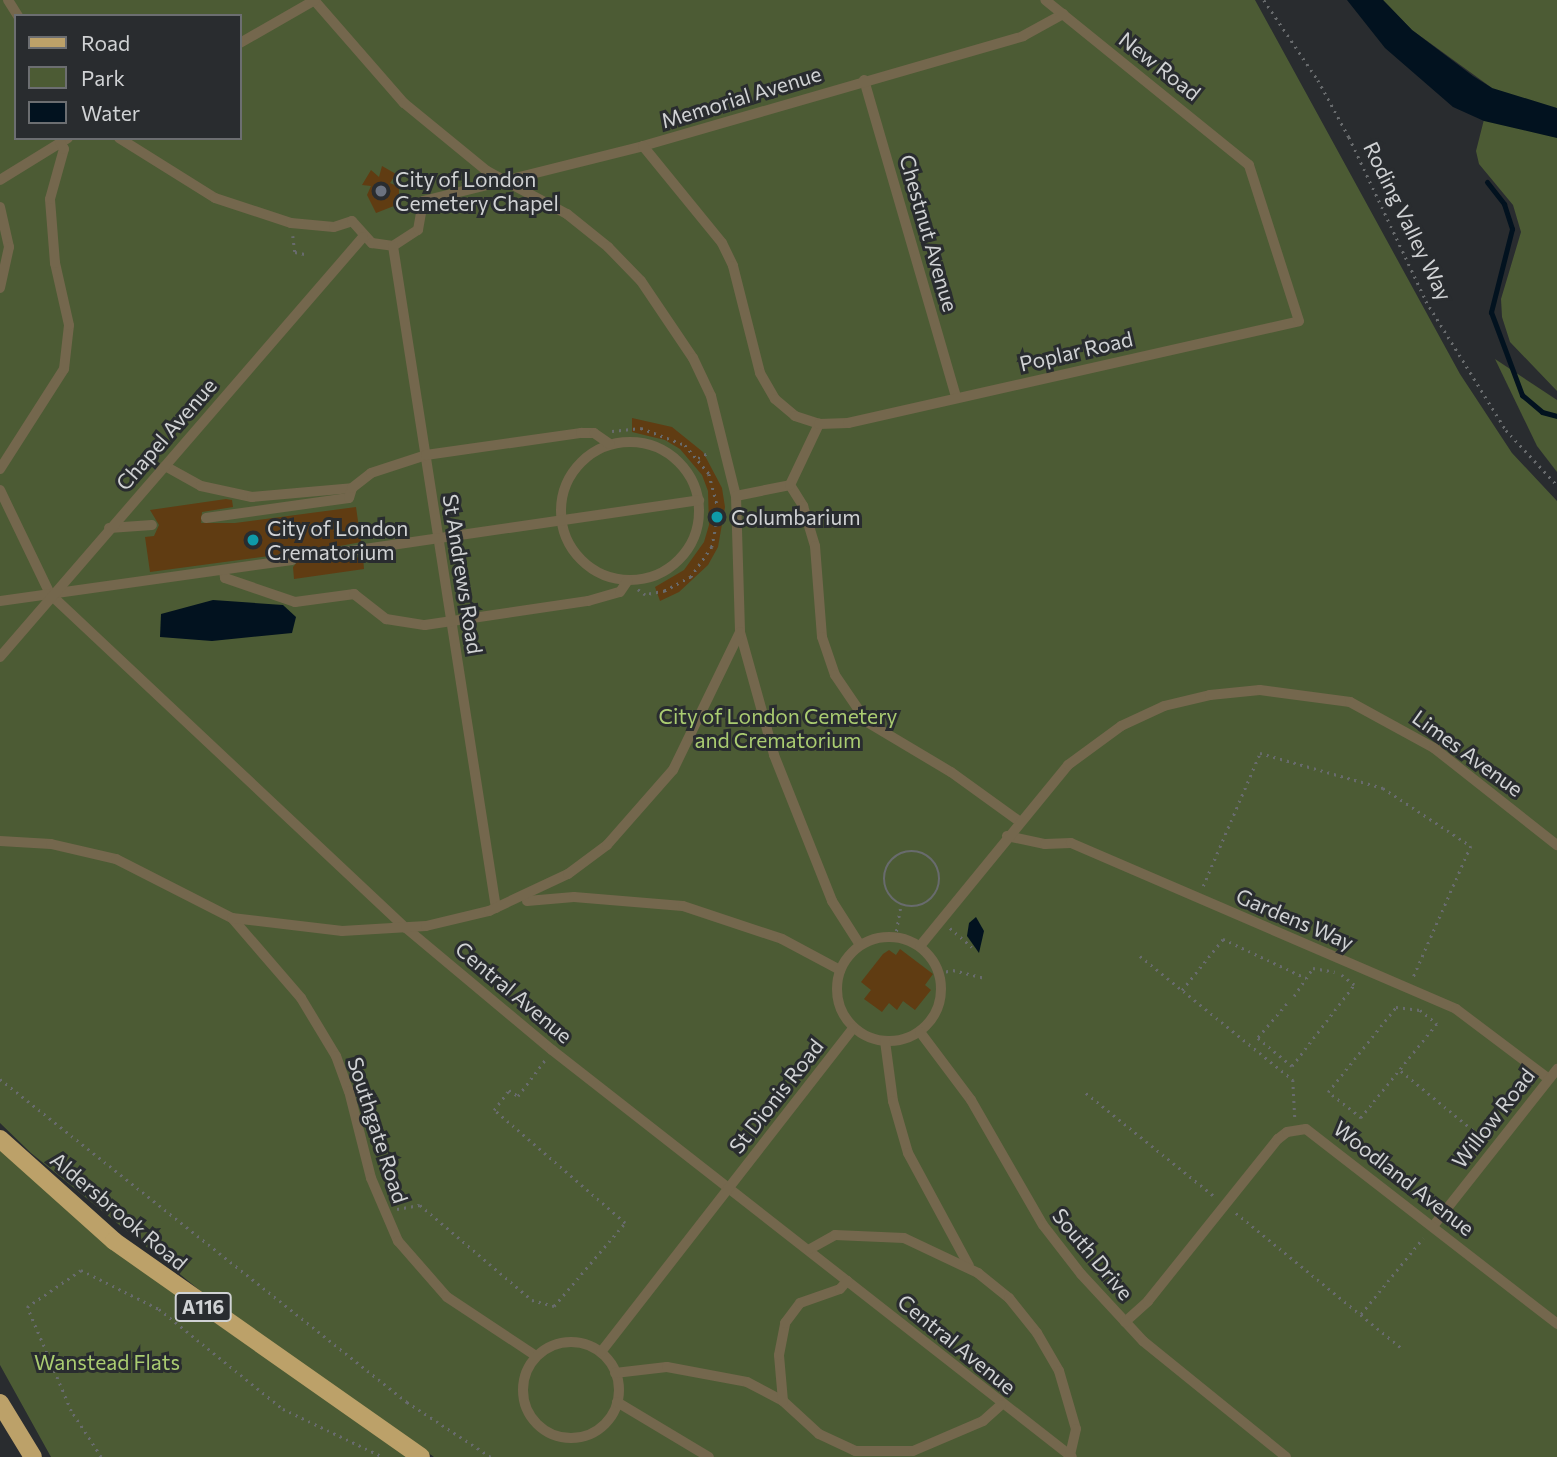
<!DOCTYPE html>
<style>
body{margin:0}
#map{position:relative;width:1557px;height:1457px;overflow:hidden;background:#292c2f;font-family:Commissioner,sans-serif}
div>[style]{position:absolute}
[style*='--x']{left:calc(var(--x)*1px);top:calc(var(--y)*1px);width:calc(var(--w)*1px);rotate:calc(var(--a)*1deg)}
.green>*{inset:0;background:#4c5b34}
.water>*{inset:0;background:#02121f}
.stream>*{height:5px;margin:-2.5px;padding:0 2.5px;transform-origin:2.5px;border-radius:2.5px;background:#02121f}
.building>*{inset:0;background:#603c12}
.path>*{height:2.5px;margin-top:-1.25px;transform-origin:0;background:repeating-linear-gradient(90deg,#686b6d 0 2px,transparent 0 7px)}
.path>.ring{margin:-1.25px;padding:0;box-sizing:content-box;background:none;border:2.5px solid #686b6d;border-radius:50%}
.service>*{height:10px;margin:-5px;padding:0 5px;transform-origin:5px;border-radius:5px;background:#74674d}
.service>.ring{margin:-5px;padding:0;box-sizing:content-box;background:none;border:10px solid #74674d;border-radius:50%}
.primary>*{height:18px;margin:-9px;padding:0 9px;transform-origin:9px;border-radius:9px;background:#bca169}
.dots>*{width:19px;height:19px;translate:-50% -50%;box-sizing:border-box;border:4px solid #292c2f;border-radius:50%}
span{translate:-50% -50%;white-space:nowrap;text-align:center;line-height:1.15;-webkit-text-stroke:6px #292c2f;paint-order:stroke}
.shield-label span{padding:2px 5px;background:#292c2f;border:2px solid;border-radius:5px;-webkit-text-stroke-width:0}
.shield-label{font-size:19px;color:#d0d2d4;font-weight:700}
.street-label{font-size:21px;color:#d0d2d4}
.poi-label{font-size:21px;color:#d0d2d4}
.left{translate:0 -50%;text-align:left}
.park-label{font-size:21px;color:#aacc71}
.legend{position:absolute;left:14px;top:14px;width:228px;height:126px;box-sizing:border-box;background:#292c2f;border:2px solid #6c6e71;margin:0;padding:9px 12px;list-style:none;font-size:21px;color:#d0d2d4}
.legend li{display:flex;align-items:center;gap:14px;height:35px}
.legend b{width:35px;border:2px solid #6c6e71}
</style>
<div id="map">
<div class="green">
<i style="clip-path:polygon(evenodd,0 0,1255px 0,1460px 374px,1512px 453px,1557px 501px,1557px 1457px,434px 1457px,214px 1302px,31px 1153px,0 1123px,0 0,16px 16px,240px 16px,240px 138px,16px 138px,16px 16px)"></i>
<i style="clip-path:polygon(1383px 0,1557px 0,1557px 391px,1510px 342px,1502px 317px,1501px 299px,1521px 232px,1513px 205px,1479px 164px,1476px 151px,1492px 88px,1412px 30px)"></i>
<i style="clip-path:polygon(1495px 359px,1557px 400px,1557px 472px,1537px 446px)"></i>
<i style="clip-path:polygon(0 1145px,94px 1233px,202px 1314px,413px 1457px,51px 1457px,0 1365px)"></i>
</div>
<div class="water">
<i style="clip-path:polygon(1347px 0,1383px 0,1412px 30px,1473px 76px,1492px 88px,1557px 108px,1557px 138px,1484px 121px,1453px 107px,1385px 48px)"></i>
<i style="clip-path:polygon(213px 600px,283px 605px,296px 617px,292px 633px,212px 641px,160px 637px,161px 614px)"></i>
<i style="clip-path:polygon(976px 917px,984px 931px,979px 953px,967px 936px,969px 923px)"></i>
</div>
<div class="stream">
<i style="--x:1487;--y:182;--w:28;--a:52"></i>
<i style="--x:1504;--y:204;--w:26;--a:72"></i>
<i style="--x:1512;--y:229;--w:86;--a:104.2"></i>
<i style="--x:1491;--y:312;--w:89;--a:69.5"></i>
<i style="--x:1522;--y:395;--w:26;--a:40"></i>
<i style="--x:1542;--y:412;--w:16;--a:15"></i>
</div>
<div class="building">
<i style="clip-path:polygon(382px 166px,396px 174px,390px 183px,399px 187px,399px 204px,376px 213px,367px 195px,371px 186px,362px 185px,371px 170px,379px 177px)"></i>
<i style="clip-path:polygon(632px 418px,672px 427px,703px 452px,722px 488px,725px 507px,718px 547px,708px 565px,679px 592px,660px 601px,655px 587px,684px 570px,704px 542px,709px 525px,708px 491px,702px 475px,680px 449px,665px 440px,632px 432px)"></i>
<i style="clip-path:polygon(226px 499px,232px 500px,233px 507px,202px 512px,201px 523px,235px 523px,356px 507px,361px 542px,340px 546px,337px 552px,342px 559px,363px 557px,364px 569px,294px 579px,293px 567px,299px 560px,291px 553px,150px 572px,145px 537px,154px 536px,159px 525px,150px 510px)"></i>
<i style="clip-path:polygon(900px 949px,933px 974px,925px 985px,931px 990px,915px 1010px,903px 1001px,897px 1010px,889px 1003px,882px 1012px,864px 999px,871px 990px,861px 982px,883px 954px,889px 950px,896px 955px)"></i>
</div>
<div class="path">
<i style="--x:1264;--y:0;--w:97;--a:56"></i>
<i style="--x:1318;--y:80;--w:65;--a:61.5"></i>
<i style="--x:1349;--y:137;--w:181;--a:64.8"></i>
<i style="--x:1426;--y:301;--w:152;--a:58.2"></i>
<i style="--x:1506;--y:430;--w:75;--a:47.2"></i>
<i style="--x:293;--y:236;--w:16;--a:83"></i>
<i style="--x:295;--y:252;--w:10;--a:11"></i>
<i style="--x:612;--y:431;--w:29;--a:-6"></i>
<i style="--x:641;--y:428;--w:47;--a:21.1"></i>
<i style="--x:685;--y:445;--w:38;--a:50"></i>
<i style="--x:709;--y:474;--w:38;--a:75"></i>
<i style="--x:719;--y:511;--w:37;--a:101"></i>
<i style="--x:712;--y:547;--w:37;--a:125"></i>
<i style="--x:691;--y:577;--w:30;--a:152"></i>
<i style="--x:665;--y:591;--w:20;--a:169"></i>
<i style="--x:645;--y:595;--w:9;--a:-144"></i>
<i style="--x:698;--y:458;--w:13;--a:-27"></i>
<i class="ring" style="left:884px;top:851px;width:53.5px;height:53.5px"></i>
<i style="--x:1203;--y:886;--w:145;--a:-66.8"></i>
<i style="--x:1260;--y:753;--w:128;--a:15.9"></i>
<i style="--x:1383;--y:788;--w:105;--a:33.4"></i>
<i style="--x:1471;--y:846;--w:144;--a:113.7"></i>
<i style="--x:950;--y:928;--w:29;--a:41"></i>
<i style="--x:895;--y:938;--w:34;--a:-80"></i>
<i style="--x:1140;--y:956;--w:197;--a:39"></i>
<i style="--x:1293;--y:1080;--w:39;--a:87"></i>
<i style="--x:939;--y:973;--w:14;--a:-12"></i>
<i style="--x:953;--y:970;--w:33;--a:14"></i>
<i style="--x:1182;--y:990;--w:65;--a:-51.2"></i>
<i style="--x:1223;--y:939;--w:92;--a:25.2"></i>
<i style="--x:1294;--y:996;--w:34;--a:-56"></i>
<i style="--x:1313;--y:968;--w:22;--a:10"></i>
<i style="--x:1287;--y:1004;--w:45;--a:130.5"></i>
<i style="--x:1258;--y:1038;--w:44;--a:39.5"></i>
<i style="--x:1292;--y:1066;--w:102;--a:-52.6"></i>
<i style="--x:1354;--y:985;--w:16;--a:-142"></i>
<i style="--x:1396;--y:1007;--w:24;--a:7"></i>
<i style="--x:1420;--y:1010;--w:22;--a:39"></i>
<i style="--x:1437;--y:1024;--w:121;--a:129"></i>
<i style="--x:1361;--y:1118;--w:42;--a:-141.8"></i>
<i style="--x:1328;--y:1092;--w:109;--a:-51.3"></i>
<i style="--x:1401;--y:1071;--w:109;--a:39.4"></i>
<i style="--x:0;--y:1079;--w:520;--a:38.44"></i>
<i style="--x:407;--y:1402;--w:100;--a:33.2"></i>
<i style="--x:1086;--y:1093;--w:164;--a:38.8"></i>
<i style="--x:397;--y:1209;--w:23;--a:-10"></i>
<i style="--x:420;--y:1205;--w:147;--a:40.3"></i>
<i style="--x:532;--y:1300;--w:23;--a:15"></i>
<i style="--x:554;--y:1306;--w:109;--a:-49.5"></i>
<i style="--x:625;--y:1223;--w:173;--a:-139.2"></i>
<i style="--x:494;--y:1110;--w:25;--a:-53"></i>
<i style="--x:509;--y:1090;--w:11;--a:34"></i>
<i style="--x:518;--y:1096;--w:45;--a:-53.1"></i>
<i style="--x:1236;--y:1213;--w:215;--a:39.2"></i>
<i style="--x:1361;--y:1314;--w:98;--a:-50.8"></i>
<i style="--x:101;--y:1457;--w:55;--a:-123.1"></i>
<i style="--x:71;--y:1411;--w:113;--a:-112.9"></i>
<i style="--x:27;--y:1307;--w:65;--a:-34.4"></i>
<i style="--x:81;--y:1270;--w:87;--a:26.6"></i>
<i style="--x:159;--y:1309;--w:159;--a:38.9"></i>
<i style="--x:283;--y:1409;--w:111;--a:25.6"></i>
</div>
<div class="service">
<i style="--x:8;--y:0;--w:19;--a:58"></i>
<i style="--x:314;--y:0;--w:137;--a:48.9"></i>
<i style="--x:404;--y:103;--w:107;--a:39.3"></i>
<i style="--x:487;--y:171;--w:91;--a:28.3"></i>
<i style="--x:567;--y:214;--w:53;--a:38.8"></i>
<i style="--x:608;--y:247;--w:47;--a:45.9"></i>
<i style="--x:641;--y:281;--w:93;--a:56"></i>
<i style="--x:693;--y:358;--w:42;--a:64.7"></i>
<i style="--x:711;--y:396;--w:103;--a:76"></i>
<i style="--x:736;--y:496;--w:136;--a:88.3"></i>
<i style="--x:740;--y:632;--w:128;--a:74.5"></i>
<i style="--x:774;--y:755;--w:157;--a:68.3"></i>
<i style="--x:832;--y:901;--w:52;--a:57.5"></i>
<i style="--x:240;--y:43;--w:86;--a:-29.8"></i>
<i style="--x:864;--y:80;--w:330;--a:73.8"></i>
<i style="--x:119;--y:138;--w:113;--a:32"></i>
<i style="--x:215;--y:198;--w:80;--a:18.2"></i>
<i style="--x:291;--y:223;--w:43;--a:5.3"></i>
<i style="--x:334;--y:227;--w:19;--a:-18"></i>
<i style="--x:352;--y:221;--w:30;--a:48"></i>
<i style="--x:372;--y:243;--w:21;--a:8"></i>
<i style="--x:393;--y:246;--w:30;--a:-33"></i>
<i style="--x:418;--y:230;--w:29;--a:-80"></i>
<i style="--x:423;--y:201;--w:227;--a:-14"></i>
<i style="--x:643;--y:146;--w:396;--a:-16.1"></i>
<i style="--x:1023;--y:36;--w:46;--a:-28.8"></i>
<i style="--x:643;--y:146;--w:125;--a:50.8"></i>
<i style="--x:722;--y:243;--w:25;--a:64"></i>
<i style="--x:733;--y:266;--w:110;--a:75.8"></i>
<i style="--x:760;--y:373;--w:30;--a:60"></i>
<i style="--x:775;--y:399;--w:26;--a:40"></i>
<i style="--x:795;--y:416;--w:25;--a:18"></i>
<i style="--x:0;--y:180;--w:80;--a:-31.7"></i>
<i style="--x:0;--y:207;--w:41;--a:77.3"></i>
<i style="--x:9;--y:247;--w:42;--a:102.4"></i>
<i style="--x:393;--y:246;--w:670;--a:81.16"></i>
<i class="ring" style="left:561px;top:442px;width:128px;height:128px"></i>
<i style="--x:165;--y:466;--w:41;--a:29.1"></i>
<i style="--x:201;--y:486;--w:52;--a:12.2"></i>
<i style="--x:252;--y:497;--w:100;--a:-5.1"></i>
<i style="--x:0;--y:469;--w:119;--a:-57.4"></i>
<i style="--x:64;--y:369;--w:44;--a:-83.5"></i>
<i style="--x:69;--y:325;--w:64;--a:-102.7"></i>
<i style="--x:55;--y:263;--w:64;--a:-94.5"></i>
<i style="--x:50;--y:199;--w:52;--a:-74.4"></i>
<i style="--x:64;--y:149;--w:8;--a:-120"></i>
<i style="--x:790;--y:485;--w:25;--a:58"></i>
<i style="--x:803;--y:506;--w:42;--a:73.3"></i>
<i style="--x:815;--y:546;--w:91;--a:85.6"></i>
<i style="--x:822;--y:637;--w:40;--a:71.1"></i>
<i style="--x:835;--y:675;--w:57;--a:55.8"></i>
<i style="--x:867;--y:722;--w:98;--a:30.8"></i>
<i style="--x:951;--y:772;--w:84;--a:35.8"></i>
<i style="--x:0;--y:490;--w:115;--a:64.3"></i>
<i style="--x:50;--y:594;--w:488;--a:43.2"></i>
<i style="--x:406;--y:928;--w:190;--a:39.9"></i>
<i style="--x:552;--y:1050;--w:660;--a:38.05"></i>
<i style="--x:736;--y:496;--w:55;--a:-11.5"></i>
<i style="--x:790;--y:485;--w:68;--a:-64.6"></i>
<i style="--x:819;--y:424;--w:29;--a:-2"></i>
<i style="--x:848;--y:423;--w:462;--a:-12.7"></i>
<i style="--x:1299;--y:321;--w:164;--a:-107.8"></i>
<i style="--x:1249;--y:165;--w:262;--a:-141"></i>
<i style="--x:206;--y:518;--w:144;--a:-8"></i>
<i style="--x:349;--y:498;--w:10;--a:-73"></i>
<i style="--x:352;--y:488;--w:24;--a:-38"></i>
<i style="--x:371;--y:473;--w:58;--a:-18.1"></i>
<i style="--x:426;--y:455;--w:157;--a:-8.1"></i>
<i style="--x:581;--y:433;--w:13;--a:0"></i>
<i style="--x:594;--y:433;--w:19;--a:35"></i>
<i style="--x:109;--y:528;--w:43;--a:-4"></i>
<i style="--x:344;--y:552;--w:359;--a:-8.3"></i>
<i style="--x:224;--y:570;--w:8;--a:83"></i>
<i style="--x:225;--y:578;--w:74;--a:18.9"></i>
<i style="--x:295;--y:602;--w:60;--a:-7.7"></i>
<i style="--x:354;--y:594;--w:41;--a:38"></i>
<i style="--x:386;--y:619;--w:39;--a:9"></i>
<i style="--x:425;--y:625;--w:165;--a:-8.4"></i>
<i style="--x:588;--y:601;--w:33;--a:-16"></i>
<i style="--x:620;--y:592;--w:14;--a:-56"></i>
<i style="--x:0;--y:601;--w:295;--a:-8"></i>
<i style="--x:0;--y:657;--w:555;--a:-49.16"></i>
<i style="--x:1007;--y:836;--w:39;--a:12"></i>
<i style="--x:1045;--y:844;--w:26;--a:-2"></i>
<i style="--x:1071;--y:843;--w:419;--a:23.3"></i>
<i style="--x:1456;--y:1009;--w:116;--a:37"></i>
<i style="--x:0;--y:841;--w:51;--a:3.4"></i>
<i style="--x:51;--y:844;--w:67;--a:13"></i>
<i style="--x:116;--y:859;--w:130;--a:27"></i>
<i style="--x:232;--y:918;--w:106;--a:49.2"></i>
<i style="--x:301;--y:998;--w:68;--a:58.9"></i>
<i style="--x:336;--y:1056;--w:37;--a:70"></i>
<i style="--x:349;--y:1091;--w:90;--a:75.8"></i>
<i style="--x:371;--y:1178;--w:69;--a:66.8"></i>
<i style="--x:398;--y:1241;--w:74;--a:48.8"></i>
<i style="--x:447;--y:1297;--w:107;--a:33.5"></i>
<i style="--x:527;--y:901;--w:47;--a:-4.9"></i>
<i style="--x:574;--y:897;--w:109;--a:4.7"></i>
<i style="--x:683;--y:906;--w:104;--a:18.4"></i>
<i style="--x:782;--y:939;--w:66;--a:28.1"></i>
<i style="--x:232;--y:918;--w:111;--a:6.7"></i>
<i style="--x:342;--y:931;--w:84;--a:-3.4"></i>
<i style="--x:426;--y:926;--w:65;--a:-13.4"></i>
<i style="--x:489;--y:911;--w:87;--a:-25.1"></i>
<i style="--x:568;--y:874;--w:49;--a:-36.6"></i>
<i style="--x:607;--y:845;--w:100;--a:-48.7"></i>
<i style="--x:673;--y:770;--w:153;--a:-64.1"></i>
<i class="ring" style="left:837px;top:937px;width:94px;height:94px"></i>
<i style="--x:920;--y:946;--w:234;--a:-50.7"></i>
<i style="--x:1068;--y:765;--w:66;--a:-36.3"></i>
<i style="--x:1121;--y:726;--w:47;--a:-24.9"></i>
<i style="--x:1164;--y:706;--w:47;--a:-13.4"></i>
<i style="--x:1210;--y:695;--w:50;--a:-5.7"></i>
<i style="--x:1260;--y:690;--w:91;--a:7.6"></i>
<i style="--x:1350;--y:702;--w:96;--a:28.7"></i>
<i style="--x:1434;--y:748;--w:157;--a:38.3"></i>
<i style="--x:920;--y:1032;--w:85;--a:53.1"></i>
<i style="--x:971;--y:1100;--w:144;--a:60.1"></i>
<i style="--x:1043;--y:1225;--w:62;--a:52.2"></i>
<i style="--x:1081;--y:1274;--w:91;--a:47.2"></i>
<i style="--x:1143;--y:1341;--w:184;--a:39"></i>
<i style="--x:885;--y:1041;--w:61;--a:82.4"></i>
<i style="--x:893;--y:1101;--w:54;--a:73.9"></i>
<i style="--x:908;--y:1153;--w:128;--a:61.6"></i>
<i style="--x:1434;--y:1225;--w:199;--a:-51.7"></i>
<i style="--x:810;--y:1249;--w:29;--a:-29"></i>
<i style="--x:835;--y:1235;--w:69;--a:2.5"></i>
<i style="--x:904;--y:1238;--w:82;--a:25.3"></i>
<i style="--x:978;--y:1273;--w:40;--a:39"></i>
<i style="--x:1009;--y:1298;--w:45;--a:51.3"></i>
<i style="--x:1037;--y:1333;--w:44;--a:59.9"></i>
<i style="--x:1059;--y:1371;--w:60;--a:73.7"></i>
<i style="--x:1076;--y:1429;--w:27;--a:103"></i>
<i style="--x:1125;--y:1322;--w:31;--a:-42"></i>
<i style="--x:1148;--y:1301;--w:208;--a:-51.3"></i>
<i style="--x:1278;--y:1139;--w:11;--a:-38"></i>
<i style="--x:1287;--y:1132;--w:19;--a:-9"></i>
<i style="--x:1306;--y:1129;--w:318;--a:37.8"></i>
<i class="ring" style="left:523px;top:1342px;width:86px;height:86px"></i>
<i style="--x:601;--y:1352;--w:410;--a:-52.1"></i>
<i style="--x:615;--y:1373;--w:52;--a:-6.6"></i>
<i style="--x:667;--y:1367;--w:81;--a:10.6"></i>
<i style="--x:747;--y:1382;--w:41;--a:27.8"></i>
<i style="--x:783;--y:1401;--w:49;--a:42.5"></i>
<i style="--x:819;--y:1434;--w:40;--a:25"></i>
<i style="--x:855;--y:1451;--w:58;--a:0"></i>
<i style="--x:913;--y:1451;--w:76;--a:-23.2"></i>
<i style="--x:983;--y:1421;--w:24;--a:-42"></i>
<i style="--x:783;--y:1401;--w:46;--a:-95"></i>
<i style="--x:779;--y:1355;--w:33;--a:-79"></i>
<i style="--x:785;--y:1323;--w:25;--a:-53"></i>
<i style="--x:800;--y:1303;--w:42;--a:-19.3"></i>
<i style="--x:840;--y:1289;--w:11;--a:-49"></i>
<i style="--x:617;--y:1402;--w:107;--a:30.9"></i>
</div>
<div class="primary">
<i style="--x:0;--y:1139;--w:153;--a:41.8"></i>
<i style="--x:114;--y:1241;--w:375;--a:35.1"></i>
<i style="--x:0;--y:1403;--w:63;--a:58.6"></i>
</div>
<div class="dots">
<i style="left:381px;top:191px;background:#6b7280"></i>
<i style="left:717px;top:517px;background:#0f9aa8"></i>
<i style="left:253px;top:540px;background:#0f9aa8"></i>
</div>
<div class="shield-label">
<span style="left:203px;top:1307px">A116</span>
</div>
<div class="street-label">
<span style="left:1160px;top:66px;rotate:38deg">New Road</span>
<span style="left:741px;top:97px;rotate:-17deg">Memorial Avenue</span>
<span style="left:1408px;top:221px;rotate:64deg">Roding Valley Way</span>
<span style="left:929px;top:233px;rotate:74deg">Chestnut Avenue</span>
<span style="left:1076px;top:351px;rotate:-13deg">Poplar Road</span>
<span style="left:166px;top:434px;rotate:-49deg">Chapel Avenue</span>
<span style="left:463px;top:574px;rotate:81deg">St Andrews Road</span>
<span style="left:1468px;top:753px;rotate:36deg">Limes Avenue</span>
<span style="left:1295px;top:919px;rotate:23deg">Gardens Way</span>
<span style="left:514px;top:992px;rotate:40deg">Central Avenue</span>
<span style="left:776px;top:1096px;rotate:-52deg">St Dionis Road</span>
<span style="left:1493px;top:1118px;rotate:-52deg">Willow Road</span>
<span style="left:378px;top:1130px;rotate:72deg">Southgate Road</span>
<span style="left:1404px;top:1178px;rotate:38deg">Woodland Avenue</span>
<span style="left:119px;top:1211px;rotate:40deg">Aldersbrook Road</span>
<span style="left:1093px;top:1254px;rotate:50deg">South Drive</span>
<span style="left:957px;top:1344px;rotate:39deg">Central Avenue</span>
</div>
<div class="poi-label">
<span class="left" style="left:395px;top:191px">City of London<br>Cemetery Chapel</span>
<span class="left" style="left:731px;top:517px">Columbarium</span>
<span class="left" style="left:267px;top:540px">City of London<br>Crematorium</span>
</div>
<div class="park-label">
<span style="left:778px;top:728px">City of London Cemetery<br>and Crematorium</span>
<span style="left:107px;top:1362px">Wanstead Flats</span>
</div>
<ul class="legend">
<li><b style="height:9px;background:#bca169"></b>Road</li>
<li><b style="height:19px;background:#4c5b34"></b>Park</li>
<li><b style="height:19px;background:#02121f"></b>Water</li>
</ul>
</div>
